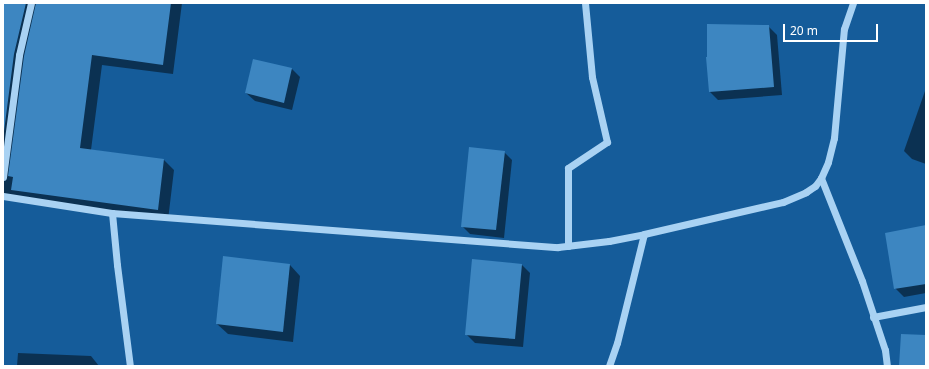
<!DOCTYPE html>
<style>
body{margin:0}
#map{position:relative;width:929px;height:369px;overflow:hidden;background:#155c9a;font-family:"Noto Sans",sans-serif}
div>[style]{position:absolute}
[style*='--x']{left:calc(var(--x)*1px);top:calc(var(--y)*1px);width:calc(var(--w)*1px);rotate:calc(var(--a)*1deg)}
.shadow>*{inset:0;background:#0007}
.building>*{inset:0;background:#3d86c1}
.minor>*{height:7px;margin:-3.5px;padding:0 3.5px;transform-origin:3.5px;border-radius:3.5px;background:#a9d2f3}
span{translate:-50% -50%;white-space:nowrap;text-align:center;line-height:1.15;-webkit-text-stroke:3px #155c9a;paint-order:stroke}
.frame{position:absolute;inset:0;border:4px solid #fff;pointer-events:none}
.scale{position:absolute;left:783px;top:24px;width:95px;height:18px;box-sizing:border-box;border:2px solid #fff;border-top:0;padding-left:5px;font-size:12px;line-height:14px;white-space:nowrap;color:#fff;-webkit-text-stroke:3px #155c9a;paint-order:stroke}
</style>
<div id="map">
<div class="shadow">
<i style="clip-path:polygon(3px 3px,182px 3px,173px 74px,102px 65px,91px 150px,164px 160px,174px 170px,168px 220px,3px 198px)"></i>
<i style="clip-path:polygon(768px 26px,777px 35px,782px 95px,718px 100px,710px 92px,707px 58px)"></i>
<i style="clip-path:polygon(292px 69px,300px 77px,292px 110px,255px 101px,246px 93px)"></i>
<i style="clip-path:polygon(925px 91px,926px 91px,926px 164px,912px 159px,904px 151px)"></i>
<i style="clip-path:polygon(504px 152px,512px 160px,504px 238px,470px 234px,462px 226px)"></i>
<i style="clip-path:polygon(926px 226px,926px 293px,904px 297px,895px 288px)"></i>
<i style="clip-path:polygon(290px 265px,300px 276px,293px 342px,228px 334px,217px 324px)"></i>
<i style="clip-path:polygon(522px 265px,530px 273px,523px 347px,475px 343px,466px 334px)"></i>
<i style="clip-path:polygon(18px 353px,91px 356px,99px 366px,17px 366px)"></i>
</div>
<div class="building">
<i style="clip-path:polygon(3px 3px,26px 3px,14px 54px,3px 139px)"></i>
<i style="clip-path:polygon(36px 3px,171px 3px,163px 65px,92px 55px,80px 148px,164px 159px,158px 210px,11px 190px,13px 177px,8px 176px,24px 56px)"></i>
<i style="clip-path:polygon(707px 24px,769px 25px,774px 87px,709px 92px,706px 57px,707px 57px)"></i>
<i style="clip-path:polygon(253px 59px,292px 68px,284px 103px,245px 93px)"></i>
<i style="clip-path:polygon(469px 147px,505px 151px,496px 230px,461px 227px)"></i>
<i style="clip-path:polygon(926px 225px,926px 284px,894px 289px,885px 233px)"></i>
<i style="clip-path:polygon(223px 256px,290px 264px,283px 332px,216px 324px)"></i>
<i style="clip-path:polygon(472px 259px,522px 264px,515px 339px,465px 335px)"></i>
<i style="clip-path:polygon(901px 334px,926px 335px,926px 366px,899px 366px)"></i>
</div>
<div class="minor">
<i style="--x:3;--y:177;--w:123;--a:-82.5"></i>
<i style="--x:19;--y:55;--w:53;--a:-77"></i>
<i style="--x:821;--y:178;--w:111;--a:68.3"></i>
<i style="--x:862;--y:281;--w:73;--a:71.6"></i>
<i style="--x:885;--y:350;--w:16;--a:83"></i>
<i style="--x:3;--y:196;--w:110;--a:8.9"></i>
<i style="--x:112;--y:213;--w:447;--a:4.4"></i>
<i style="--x:558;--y:247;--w:51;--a:-6.7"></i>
<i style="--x:609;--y:241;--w:36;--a:-11"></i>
<i style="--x:644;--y:234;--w:143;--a:-13"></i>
<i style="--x:783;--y:202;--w:25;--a:-23"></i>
<i style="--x:806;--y:192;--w:11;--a:-34"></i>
<i style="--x:815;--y:186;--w:10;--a:-53"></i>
<i style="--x:821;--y:178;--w:17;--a:-66"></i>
<i style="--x:828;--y:162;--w:25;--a:-76"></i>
<i style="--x:834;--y:138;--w:109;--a:-84.8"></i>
<i style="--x:844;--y:29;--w:28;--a:-71"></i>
<i style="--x:112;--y:213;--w:52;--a:84.5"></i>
<i style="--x:117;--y:265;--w:102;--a:82.7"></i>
<i style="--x:568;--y:246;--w:78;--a:-90"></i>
<i style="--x:568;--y:168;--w:47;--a:-33.7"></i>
<i style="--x:607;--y:142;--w:67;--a:-103"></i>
<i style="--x:592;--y:77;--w:74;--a:-95.4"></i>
<i style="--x:873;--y:317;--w:54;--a:-10.7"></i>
<i style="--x:609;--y:366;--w:24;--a:-71"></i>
<i style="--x:617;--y:343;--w:112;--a:-76.1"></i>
</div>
<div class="frame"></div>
<div class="scale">20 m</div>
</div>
